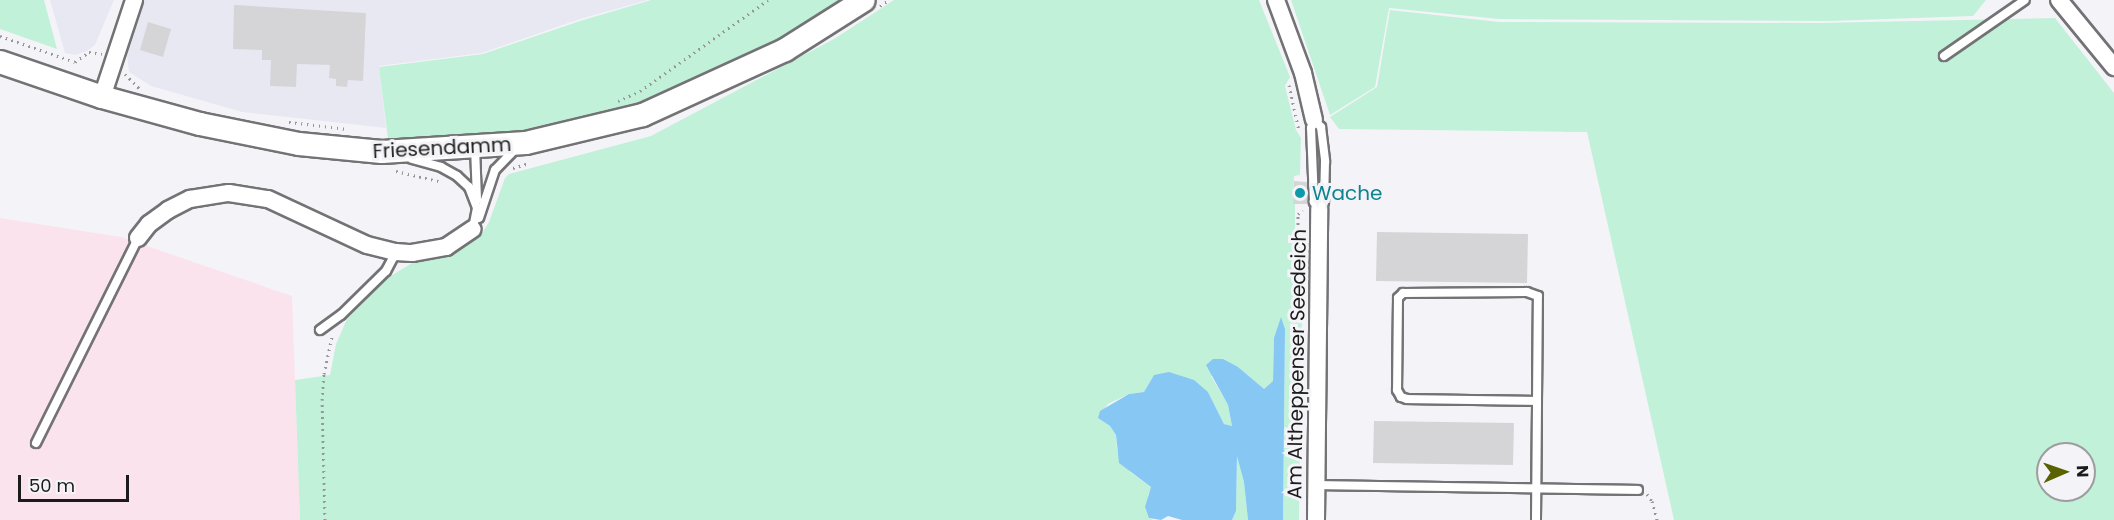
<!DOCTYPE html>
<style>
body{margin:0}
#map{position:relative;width:2114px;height:520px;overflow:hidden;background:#f4f4f8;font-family:Poppins,sans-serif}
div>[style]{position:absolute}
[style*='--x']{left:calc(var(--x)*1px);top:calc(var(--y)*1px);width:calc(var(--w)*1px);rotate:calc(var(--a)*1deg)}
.built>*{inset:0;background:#e7e8f2}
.industrial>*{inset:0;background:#fbe3ee}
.green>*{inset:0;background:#c1f1d9}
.water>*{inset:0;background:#86c8f3}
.building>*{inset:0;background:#d5d5d8}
.path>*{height:3px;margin-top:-1.5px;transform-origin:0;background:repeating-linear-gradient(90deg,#979799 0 1.5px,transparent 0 6px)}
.roads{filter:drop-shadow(2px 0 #737376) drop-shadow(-2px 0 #737376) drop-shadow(0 2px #737376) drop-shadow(0 -2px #737376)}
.service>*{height:8px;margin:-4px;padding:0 4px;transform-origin:4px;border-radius:4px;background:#fff}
.minor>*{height:16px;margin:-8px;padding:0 8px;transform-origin:8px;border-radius:8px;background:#fff}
.secondary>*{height:22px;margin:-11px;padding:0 11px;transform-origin:11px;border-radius:11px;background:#fff}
.dots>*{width:16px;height:16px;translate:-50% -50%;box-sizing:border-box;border:3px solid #f4f4f8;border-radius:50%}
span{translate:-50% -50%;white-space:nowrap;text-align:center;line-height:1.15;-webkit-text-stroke:6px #f4f4f8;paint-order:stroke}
.street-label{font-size:20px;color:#1b1b1c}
.culture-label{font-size:20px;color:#0d838f}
.left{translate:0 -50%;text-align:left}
.north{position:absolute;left:2036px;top:442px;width:60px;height:60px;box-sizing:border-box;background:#f4f4f8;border:2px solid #9d9da0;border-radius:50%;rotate:88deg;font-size:16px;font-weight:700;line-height:24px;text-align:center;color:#1b1b1c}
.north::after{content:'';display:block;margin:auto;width:21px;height:27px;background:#5a6200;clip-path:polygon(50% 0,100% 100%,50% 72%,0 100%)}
.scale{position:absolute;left:18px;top:475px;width:111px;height:27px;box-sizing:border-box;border:3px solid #1b1b1c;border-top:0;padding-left:8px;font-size:18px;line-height:21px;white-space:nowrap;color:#1b1b1c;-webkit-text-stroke:4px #f4f4f8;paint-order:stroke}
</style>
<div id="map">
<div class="built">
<i style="clip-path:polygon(50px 0,114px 0,95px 45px,87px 51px,75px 55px,65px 53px)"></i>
<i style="clip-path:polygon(144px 0,648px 0,580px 19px,482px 53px,379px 66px,386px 128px,242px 112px,151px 86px,129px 72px,126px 47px)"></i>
</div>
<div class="industrial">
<i style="clip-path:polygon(0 218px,121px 237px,292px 296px,300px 520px,0 520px)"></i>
</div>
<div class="green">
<i style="clip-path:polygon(0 0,44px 0,57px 49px,0 29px)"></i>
<i style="clip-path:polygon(651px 0,854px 0,783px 45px,641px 109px,525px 138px,389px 147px,379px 67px,483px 54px,580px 21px)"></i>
<i style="clip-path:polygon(894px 0,1259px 0,1290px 77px,1285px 86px,1296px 130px,1301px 138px,1300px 175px,1294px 176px,1293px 204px,1295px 204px,1295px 255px,1299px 263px,1298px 313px,1302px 315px,1299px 520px,1283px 520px,1285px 329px,1274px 338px,1273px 381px,1263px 390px,1238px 367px,1211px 376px,1228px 405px,1232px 426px,1224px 424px,1208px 392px,1154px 375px,1144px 392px,1129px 394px,1108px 404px,1098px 418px,1110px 426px,1116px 435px,1117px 450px,1130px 472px,1151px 487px,1148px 496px,1149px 518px,1154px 520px,300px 520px,295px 380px,330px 375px,336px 344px,347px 319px,389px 277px,412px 263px,448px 257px,481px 235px,489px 222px,505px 178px,509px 174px,651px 136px,834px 39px)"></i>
<i style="clip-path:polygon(1291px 0,1986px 0,1973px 16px,1829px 21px,1499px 19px,1389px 8px,1375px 87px,1330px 115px)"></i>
<i style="clip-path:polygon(evenodd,1390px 10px,1499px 22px,1819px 23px,2055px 18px,2114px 93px,2114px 520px,1674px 520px,1587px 132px,1339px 129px,1330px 117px,1377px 87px,1390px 10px,2048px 454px,2084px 454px,2084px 490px,2048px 490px,2048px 454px)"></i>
<i style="clip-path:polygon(1237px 454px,1244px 482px,1248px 520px,1232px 520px,1236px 511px)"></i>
</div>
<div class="water">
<i style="clip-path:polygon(1281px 317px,1285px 329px,1283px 520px,1248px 520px,1244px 482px,1237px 456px,1236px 511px,1232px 520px,1182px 520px,1168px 516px,1161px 520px,1149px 518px,1145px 507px,1151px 487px,1119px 463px,1116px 435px,1110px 426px,1098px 418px,1100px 411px,1129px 394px,1144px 392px,1154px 375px,1169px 372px,1194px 380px,1208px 392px,1224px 424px,1232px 426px,1228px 405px,1206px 365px,1213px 359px,1223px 359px,1238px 367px,1264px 389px,1273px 381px,1274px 338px)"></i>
</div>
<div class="building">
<i style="clip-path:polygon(234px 5px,366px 13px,363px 81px,348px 80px,347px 87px,336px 86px,336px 79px,329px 78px,330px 65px,297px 64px,296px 87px,270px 86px,271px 60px,262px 60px,262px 50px,233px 49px)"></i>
<i style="clip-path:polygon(148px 22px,171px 29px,163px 57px,140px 50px)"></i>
<i style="clip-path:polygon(1294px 181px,1307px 182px,1307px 204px,1293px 204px)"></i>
<i style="clip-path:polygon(1377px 232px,1528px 234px,1527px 283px,1376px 281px)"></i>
<i style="clip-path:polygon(1374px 421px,1514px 423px,1513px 465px,1373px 463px)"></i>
</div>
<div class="path">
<i style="--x:880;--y:6;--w:11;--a:-34"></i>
<i style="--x:0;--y:36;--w:79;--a:19.1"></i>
<i style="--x:75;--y:62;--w:17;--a:-36"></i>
<i style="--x:89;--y:52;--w:13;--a:9"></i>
<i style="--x:125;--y:74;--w:20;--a:45"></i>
<i style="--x:1289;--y:85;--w:47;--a:77.7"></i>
<i style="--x:618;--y:101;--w:24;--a:-24"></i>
<i style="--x:640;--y:91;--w:157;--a:-35.4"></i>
<i style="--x:289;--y:122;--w:59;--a:6.8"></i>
<i style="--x:513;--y:168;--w:17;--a:-17"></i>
<i style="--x:396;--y:171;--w:47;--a:13.4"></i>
<i style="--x:1302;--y:263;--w:10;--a:-114"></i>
<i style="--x:1298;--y:254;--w:40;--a:-90"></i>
<i style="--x:1298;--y:214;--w:6;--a:-39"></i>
<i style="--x:1647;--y:494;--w:9;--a:54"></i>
<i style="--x:1652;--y:501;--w:20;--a:75"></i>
<i style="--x:325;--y:520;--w:120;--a:-91.4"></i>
<i style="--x:322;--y:400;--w:26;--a:-86"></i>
<i style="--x:324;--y:374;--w:38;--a:-78"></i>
</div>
<div class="roads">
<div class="service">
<i style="--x:1944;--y:56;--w:98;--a:-34.7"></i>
<i style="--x:1314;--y:120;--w:10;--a:45"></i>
<i style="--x:1321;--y:127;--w:35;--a:83"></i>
<i style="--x:1325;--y:162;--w:40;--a:91.4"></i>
<i style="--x:1324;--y:202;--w:9;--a:126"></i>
<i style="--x:1319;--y:209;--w:9;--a:-126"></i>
<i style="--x:1314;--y:202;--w:74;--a:-92.3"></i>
<i style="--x:1311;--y:128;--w:9;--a:-69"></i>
<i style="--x:475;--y:147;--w:53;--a:87.8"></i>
<i style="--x:412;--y:159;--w:30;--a:15"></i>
<i style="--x:441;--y:167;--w:18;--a:29"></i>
<i style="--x:457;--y:176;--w:16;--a:43"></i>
<i style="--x:469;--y:187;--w:22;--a:69"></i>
<i style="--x:477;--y:208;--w:21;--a:101"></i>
<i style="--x:479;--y:218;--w:51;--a:-71.6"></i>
<i style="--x:495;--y:170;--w:29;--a:-46"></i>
<i style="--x:320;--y:330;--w:26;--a:-36"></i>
<i style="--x:341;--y:315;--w:63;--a:-44.4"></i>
<i style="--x:386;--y:271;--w:21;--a:-62"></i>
<i style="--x:36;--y:443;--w:229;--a:-63.5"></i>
<i style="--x:1317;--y:485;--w:321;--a:0.9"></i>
<i style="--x:1536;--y:520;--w:119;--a:-89.5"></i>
<i style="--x:1537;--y:401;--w:105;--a:-89.5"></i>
<i style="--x:1538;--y:296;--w:12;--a:-160"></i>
<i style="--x:1527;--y:292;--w:124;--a:179.5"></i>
<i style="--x:1403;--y:293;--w:7;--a:135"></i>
<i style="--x:1398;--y:298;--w:92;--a:90.6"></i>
<i style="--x:1397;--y:390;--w:8;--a:60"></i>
<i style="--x:1401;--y:397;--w:6;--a:18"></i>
<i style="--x:1407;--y:399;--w:130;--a:0.9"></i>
</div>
<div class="minor">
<i style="--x:1276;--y:0;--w:78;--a:69.7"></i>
<i style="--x:1303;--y:73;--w:48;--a:76.8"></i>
<i style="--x:2059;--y:0;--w:87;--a:50.6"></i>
<i style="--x:102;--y:97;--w:102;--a:-71.7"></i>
<i style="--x:138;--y:238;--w:18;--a:-52"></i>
<i style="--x:149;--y:224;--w:24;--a:-36"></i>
<i style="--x:168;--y:210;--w:25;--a:-27"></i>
<i style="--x:190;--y:199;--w:39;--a:-9"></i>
<i style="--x:229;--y:193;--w:39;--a:9"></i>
<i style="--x:268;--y:199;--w:109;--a:24.9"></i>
<i style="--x:367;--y:245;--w:30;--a:14"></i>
<i style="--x:396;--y:252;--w:16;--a:4"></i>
<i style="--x:412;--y:253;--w:35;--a:-10"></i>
<i style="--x:446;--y:247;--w:32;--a:-34"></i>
<i style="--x:1316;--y:520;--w:311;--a:-89.4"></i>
</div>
<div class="secondary">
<i style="--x:0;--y:62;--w:108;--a:18.9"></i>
<i style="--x:102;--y:97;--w:102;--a:15.4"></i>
<i style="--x:200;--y:124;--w:101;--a:11.4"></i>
<i style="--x:299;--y:144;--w:83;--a:5.5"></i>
<i style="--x:382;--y:152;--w:144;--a:-3.6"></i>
<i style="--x:526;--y:143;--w:120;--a:-13.5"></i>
<i style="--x:643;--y:115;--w:156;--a:-24.6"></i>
<i style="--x:785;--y:50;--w:93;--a:-32.3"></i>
</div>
</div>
<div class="dots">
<i style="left:1300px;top:193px;background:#0f9aa8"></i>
</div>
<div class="street-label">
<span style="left:442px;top:148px;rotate:-3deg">Friesendamm</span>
<span style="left:1297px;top:364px;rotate:-89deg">Am Altheppenser Seedeich</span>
</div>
<div class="culture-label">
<span class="left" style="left:1312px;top:193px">Wache</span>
</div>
<div class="north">N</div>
<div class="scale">50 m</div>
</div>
